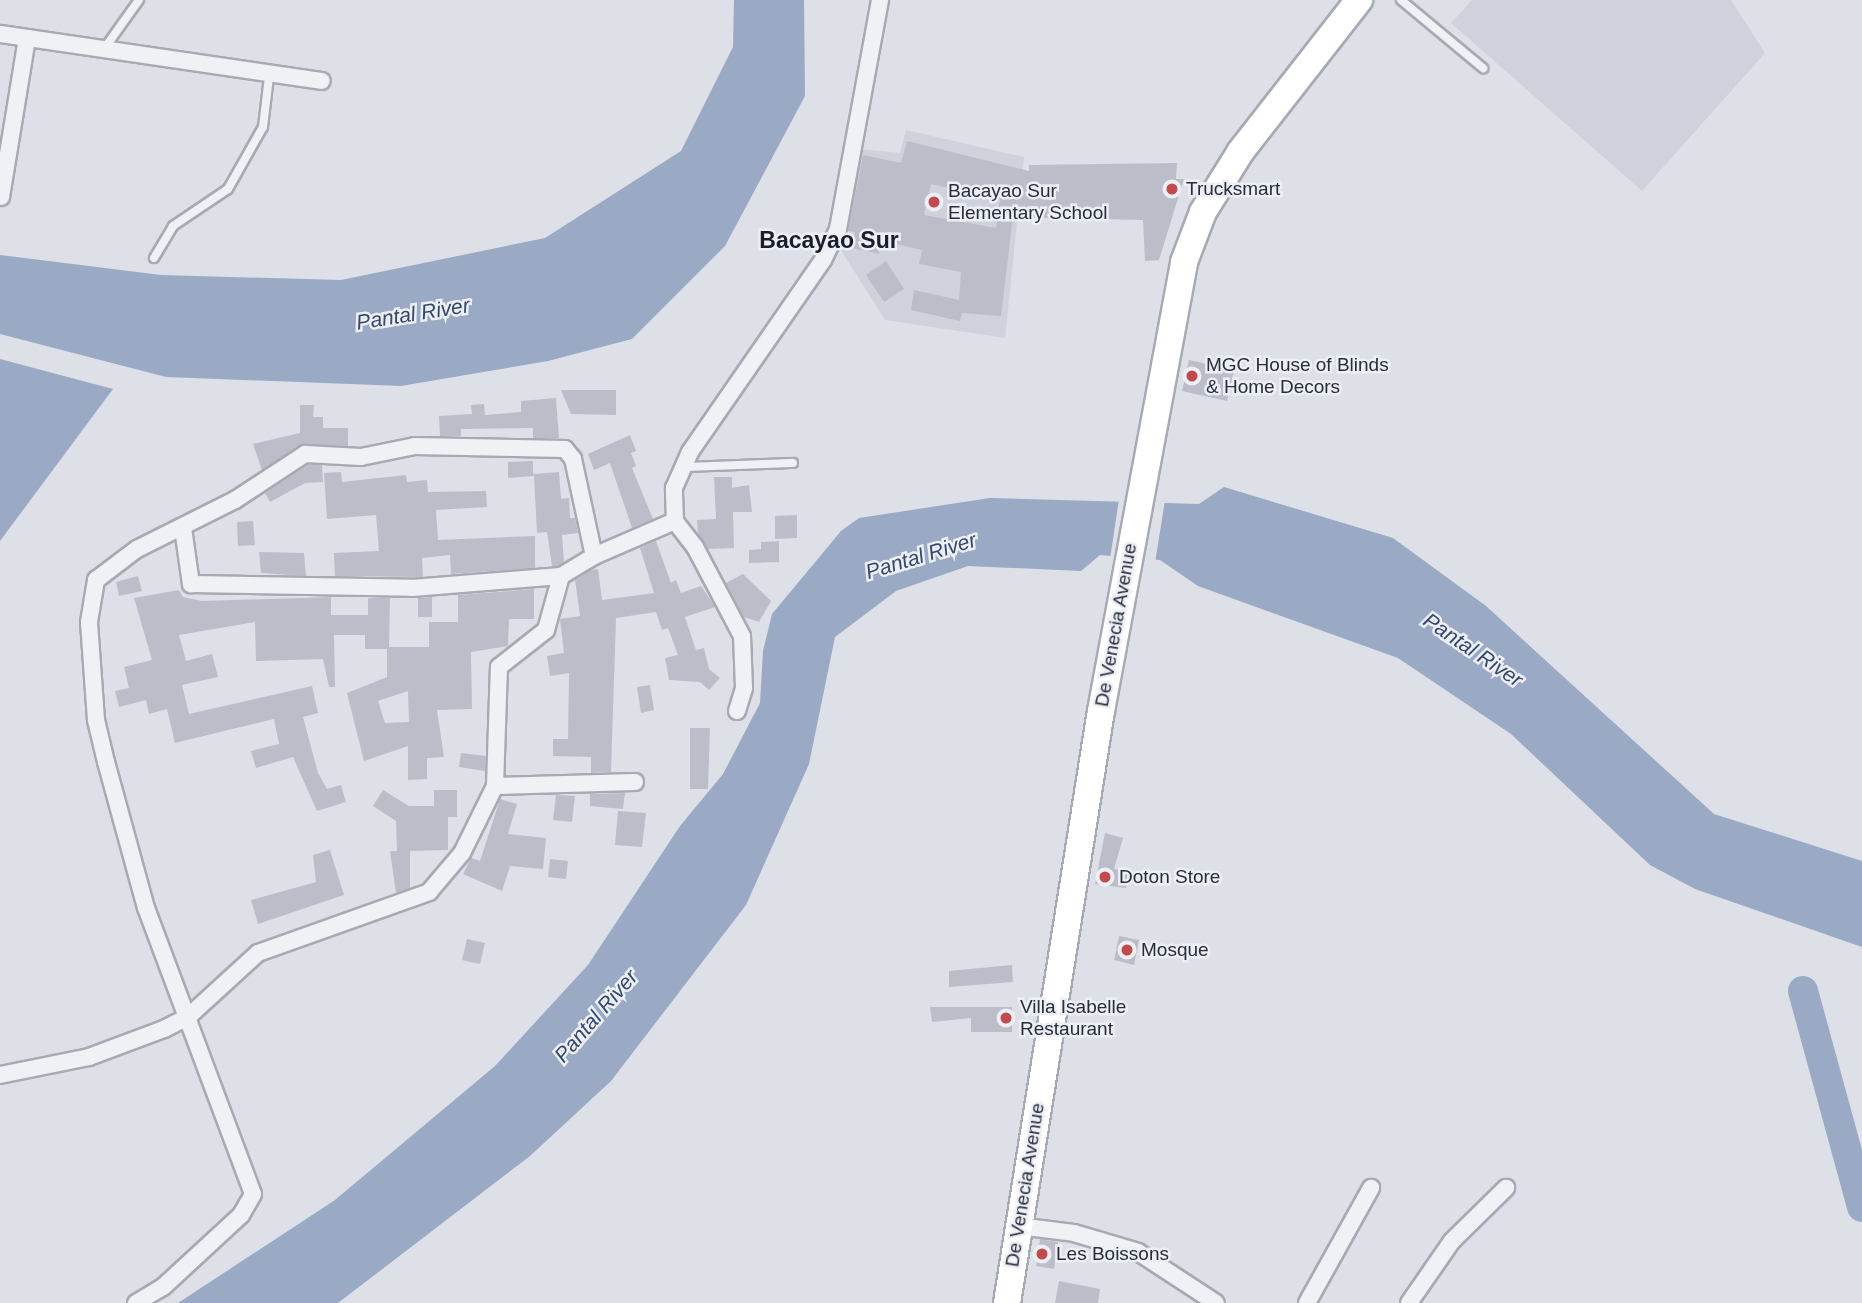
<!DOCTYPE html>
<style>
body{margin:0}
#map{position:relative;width:1862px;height:1303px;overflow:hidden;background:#dde0e6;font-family:Helvetica,sans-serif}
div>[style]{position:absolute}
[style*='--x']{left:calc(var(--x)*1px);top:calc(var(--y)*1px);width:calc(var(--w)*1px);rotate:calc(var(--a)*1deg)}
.built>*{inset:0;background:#d0d2db}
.water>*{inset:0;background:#9aa9c4}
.pier>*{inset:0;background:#dde0e6}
.river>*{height:30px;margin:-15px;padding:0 15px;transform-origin:15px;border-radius:15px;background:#9aa9c4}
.building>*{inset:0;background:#bbbec8}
.roads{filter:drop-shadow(2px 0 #a7aab3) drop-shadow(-2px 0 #a7aab3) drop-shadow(0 2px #a7aab3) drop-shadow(0 -2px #a7aab3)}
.service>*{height:8px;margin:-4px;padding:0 4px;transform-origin:4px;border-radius:4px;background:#f0f1f5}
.minor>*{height:16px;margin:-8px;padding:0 8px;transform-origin:8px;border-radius:8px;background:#f0f1f5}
.trunk>*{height:26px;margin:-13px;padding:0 13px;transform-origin:13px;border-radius:13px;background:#fff}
.dots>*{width:19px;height:19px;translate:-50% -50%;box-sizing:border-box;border:4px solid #eceff4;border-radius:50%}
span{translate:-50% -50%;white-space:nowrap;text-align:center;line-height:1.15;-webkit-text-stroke:5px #eceff4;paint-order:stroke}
.poi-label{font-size:19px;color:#282d3c}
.left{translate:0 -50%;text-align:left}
.street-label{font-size:19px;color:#282d3c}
.water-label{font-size:21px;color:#35476d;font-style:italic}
.quarter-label{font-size:23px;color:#1a1e2c;font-weight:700}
</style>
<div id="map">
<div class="built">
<i style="clip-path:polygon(1472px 0,1731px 0,1765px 53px,1642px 191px,1451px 23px)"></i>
<i style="clip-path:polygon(906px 130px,1024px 157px,1005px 338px,885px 320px,839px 247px,858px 149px,900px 153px)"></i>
</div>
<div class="water">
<i style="clip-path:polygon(734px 0,804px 0,805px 96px,725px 246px,632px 339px,548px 361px,401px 386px,166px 377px,0 334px,0 255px,161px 275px,341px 280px,545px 238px,681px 151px,733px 47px)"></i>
<i style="clip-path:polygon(0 359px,113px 389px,0 541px)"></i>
<i style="clip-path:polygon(1224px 487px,1393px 538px,1486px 606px,1714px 814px,1862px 861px,1862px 947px,1695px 889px,1650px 865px,1511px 734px,1398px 658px,1198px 586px,1160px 560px,1100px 555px,1081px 571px,968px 566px,896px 591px,835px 637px,809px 764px,746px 905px,611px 1081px,530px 1156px,338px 1303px,178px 1303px,335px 1200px,495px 1066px,588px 965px,680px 826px,723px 774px,760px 703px,763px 651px,772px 614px,841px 531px,859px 518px,990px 498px,1199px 504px)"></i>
</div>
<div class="pier">
<i style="clip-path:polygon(1119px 499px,1165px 500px,1155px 563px,1110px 559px)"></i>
</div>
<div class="river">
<i style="--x:1803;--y:991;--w:224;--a:74.7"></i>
</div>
<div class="building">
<i style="clip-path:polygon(evenodd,907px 141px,1029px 171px,1029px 165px,1177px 163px,1176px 179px,1184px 179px,1159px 260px,1145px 261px,1143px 220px,1013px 217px,1001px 316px,962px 313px,960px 321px,911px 310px,914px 290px,959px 300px,961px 272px,919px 264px,922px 250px,870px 238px,880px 254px,852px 248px,855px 232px,848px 231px,863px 155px,901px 163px,907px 141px,931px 184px,1000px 199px,996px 228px,924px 215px,931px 184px)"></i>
<i style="clip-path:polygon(886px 261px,904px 289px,884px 302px,866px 275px)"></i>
<i style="clip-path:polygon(1189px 360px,1234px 370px,1227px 401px,1182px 391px)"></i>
<i style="clip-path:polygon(561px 390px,616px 390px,616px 415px,571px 414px)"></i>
<i style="clip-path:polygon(556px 398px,559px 438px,533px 438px,533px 428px,461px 429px,461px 436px,440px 436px,439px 416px,472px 414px,471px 405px,484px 404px,485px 415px,521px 412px,521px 401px)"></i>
<i style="clip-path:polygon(300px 405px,314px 405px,313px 417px,323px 417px,323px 428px,348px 428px,348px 446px,300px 445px,262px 470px,253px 444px,300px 433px)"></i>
<i style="clip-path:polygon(630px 435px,636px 451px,631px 453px,636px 466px,632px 468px,653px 519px,632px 528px,610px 463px,594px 470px,588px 454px)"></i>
<i style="clip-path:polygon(533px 461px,533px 474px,559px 472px,561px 499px,569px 498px,570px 518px,575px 518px,578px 533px,562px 535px,564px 562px,558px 566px,552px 566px,547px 532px,537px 533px,534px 476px,508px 478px,508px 462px)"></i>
<i style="clip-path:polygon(308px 465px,322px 465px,323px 482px,305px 483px,270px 502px,265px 493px)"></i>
<i style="clip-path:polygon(341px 472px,342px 482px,406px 475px,407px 482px,427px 480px,428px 492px,486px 491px,487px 507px,436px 510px,438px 540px,535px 536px,535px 568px,451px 574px,450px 555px,422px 558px,423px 577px,335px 576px,334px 553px,379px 551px,376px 515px,327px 519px,324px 473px)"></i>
<i style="clip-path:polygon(714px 477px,732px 477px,732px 488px,749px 485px,752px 512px,733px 512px,734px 548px,708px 549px,698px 533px,697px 520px,716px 519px)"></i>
<i style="clip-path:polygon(797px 515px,797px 538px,775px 539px,775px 516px)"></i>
<i style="clip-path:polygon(253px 521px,255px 545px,238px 546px,237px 522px)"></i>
<i style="clip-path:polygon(656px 541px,671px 583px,676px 580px,681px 593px,701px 586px,715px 607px,685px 617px,696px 650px,704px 648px,709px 669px,720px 678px,709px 690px,700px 682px,669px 680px,665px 658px,678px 655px,668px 628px,662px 630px,656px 612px,616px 618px,611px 772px,591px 773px,591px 757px,553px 756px,553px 739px,568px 739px,569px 673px,550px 676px,547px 656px,564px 653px,560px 619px,580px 616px,575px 580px,592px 570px,598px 569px,602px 600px,654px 593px,640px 548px)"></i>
<i style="clip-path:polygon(779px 541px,779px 562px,749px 563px,749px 550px,761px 549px,761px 542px)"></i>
<i style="clip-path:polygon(259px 552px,304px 553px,306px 576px,261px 573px)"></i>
<i style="clip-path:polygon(743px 574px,771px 601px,759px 622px,744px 617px,726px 583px)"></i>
<i style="clip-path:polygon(138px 576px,142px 591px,119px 596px,116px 582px)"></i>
<i style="clip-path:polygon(evenodd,534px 589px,534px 619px,509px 619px,508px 646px,471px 652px,472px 709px,437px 710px,444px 757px,427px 758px,427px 779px,408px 780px,408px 746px,364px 761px,347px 693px,387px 677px,387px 649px,365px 649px,365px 635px,334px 635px,335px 687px,329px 687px,323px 659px,256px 661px,255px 622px,179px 635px,186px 661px,212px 654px,218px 677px,182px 685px,189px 714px,312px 686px,318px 713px,303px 717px,318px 773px,327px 789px,341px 785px,346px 802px,317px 811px,293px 757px,256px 768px,251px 751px,279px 744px,274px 719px,175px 743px,167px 709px,149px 714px,146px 700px,119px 707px,115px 691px,129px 688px,124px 667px,152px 660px,134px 598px,179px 590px,183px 597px,202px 601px,331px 597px,331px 615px,368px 615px,368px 598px,390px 598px,389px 647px,429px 647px,429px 622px,458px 622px,458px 595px,534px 589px,408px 691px,409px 722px,385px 723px,378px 701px,408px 691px)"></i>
<i style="clip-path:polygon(432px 597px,432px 617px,418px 617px,418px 598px)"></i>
<i style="clip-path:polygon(650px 685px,654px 710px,641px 713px,637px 687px)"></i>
<i style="clip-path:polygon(690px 728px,710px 728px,708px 789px,690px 789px)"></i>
<i style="clip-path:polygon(461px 753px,486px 756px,485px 771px,459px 767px)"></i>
<i style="clip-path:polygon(383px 790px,409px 806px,434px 806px,434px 790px,457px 790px,457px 817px,448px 817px,448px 850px,410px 851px,410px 888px,396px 893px,390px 851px,397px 851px,396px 821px,373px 806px)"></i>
<i style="clip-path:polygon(625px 793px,623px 809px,590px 806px,590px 794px)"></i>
<i style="clip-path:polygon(556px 795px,575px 796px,572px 822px,553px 820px)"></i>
<i style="clip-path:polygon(500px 799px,517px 804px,508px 834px,546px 838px,543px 869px,510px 866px,502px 891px,463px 874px,471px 858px,480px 861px)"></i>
<i style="clip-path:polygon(618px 811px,646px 813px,642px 847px,615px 845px)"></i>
<i style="clip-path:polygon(1105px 833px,1123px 838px,1114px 869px,1128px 871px,1126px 888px,1095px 884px)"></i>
<i style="clip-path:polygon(330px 850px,344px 895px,258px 924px,251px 900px,316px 882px,313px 855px)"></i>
<i style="clip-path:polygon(550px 859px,568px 861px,566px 879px,548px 877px)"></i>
<i style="clip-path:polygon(1119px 936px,1139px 940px,1134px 965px,1114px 960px)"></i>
<i style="clip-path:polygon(467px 939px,485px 943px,480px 964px,462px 960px)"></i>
<i style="clip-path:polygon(1012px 965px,1013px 982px,949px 987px,949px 971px)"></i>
<i style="clip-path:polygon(930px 1007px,1012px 1007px,1012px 1032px,971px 1032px,971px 1018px,932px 1022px)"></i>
<i style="clip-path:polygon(1040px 1239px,1058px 1242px,1054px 1269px,1036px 1266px)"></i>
<i style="clip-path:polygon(1059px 1281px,1100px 1289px,1098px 1303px,1055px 1303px)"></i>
</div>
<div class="roads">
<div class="service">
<i style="--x:1401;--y:0;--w:107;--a:39.7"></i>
<i style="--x:104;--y:49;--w:60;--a:-54.5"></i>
<i style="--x:154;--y:258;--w:37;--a:-59"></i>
<i style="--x:173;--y:226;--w:66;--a:-33.9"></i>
<i style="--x:228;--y:189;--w:71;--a:-60.6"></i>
<i style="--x:263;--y:127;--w:50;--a:-83.2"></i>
<i style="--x:684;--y:467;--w:109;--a:-2.1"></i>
</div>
<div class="minor">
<i style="--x:0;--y:34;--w:325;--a:8.3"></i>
<i style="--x:1;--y:197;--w:161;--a:-80.7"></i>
<i style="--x:183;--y:528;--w:57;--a:81.9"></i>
<i style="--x:191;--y:584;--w:221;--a:1"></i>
<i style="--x:412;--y:588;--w:149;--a:-4.6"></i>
<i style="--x:561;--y:576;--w:39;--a:-31"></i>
<i style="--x:594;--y:556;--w:88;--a:-23.4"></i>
<i style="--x:737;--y:711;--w:24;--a:-73"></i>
<i style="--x:744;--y:688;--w:52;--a:-92.2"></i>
<i style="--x:742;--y:636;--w:101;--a:-117.8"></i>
<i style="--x:695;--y:547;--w:33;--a:-128"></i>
<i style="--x:675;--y:521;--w:33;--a:-92"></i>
<i style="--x:674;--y:488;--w:39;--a:-66"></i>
<i style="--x:690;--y:452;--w:234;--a:-55.3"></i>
<i style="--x:823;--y:260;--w:34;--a:-64"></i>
<i style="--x:838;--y:229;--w:233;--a:-79.6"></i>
<i style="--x:495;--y:786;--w:140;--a:-1.6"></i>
<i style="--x:0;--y:1075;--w:91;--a:-11.4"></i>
<i style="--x:89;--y:1057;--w:80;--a:-20.5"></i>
<i style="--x:164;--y:1029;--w:28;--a:-27"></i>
<i style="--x:189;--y:1016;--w:93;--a:-42.4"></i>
<i style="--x:258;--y:953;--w:182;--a:-19.6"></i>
<i style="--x:429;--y:892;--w:51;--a:-49.8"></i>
<i style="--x:462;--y:853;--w:75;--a:-63.8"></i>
<i style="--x:495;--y:786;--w:119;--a:-88.1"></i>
<i style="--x:499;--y:667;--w:60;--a:-38.2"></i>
<i style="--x:546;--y:630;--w:56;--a:-74.5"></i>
<i style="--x:1018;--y:1226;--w:56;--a:7.1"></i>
<i style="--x:1074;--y:1233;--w:67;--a:16.5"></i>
<i style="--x:1138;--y:1252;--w:93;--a:33.2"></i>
<i style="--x:136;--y:1303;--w:31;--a:-31"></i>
<i style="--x:163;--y:1287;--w:106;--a:-42.7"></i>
<i style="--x:241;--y:1215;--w:24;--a:-60"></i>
<i style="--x:253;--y:1194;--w:305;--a:-110.5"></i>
<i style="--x:146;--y:908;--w:151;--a:-105.3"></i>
<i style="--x:106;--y:762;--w:43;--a:-103.4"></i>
<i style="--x:96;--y:720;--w:98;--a:-94.1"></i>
<i style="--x:89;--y:622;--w:43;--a:-80.5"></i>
<i style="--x:96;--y:580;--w:51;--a:-37.1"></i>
<i style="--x:137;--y:549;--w:110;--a:-26.6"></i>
<i style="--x:235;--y:500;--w:84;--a:-33.3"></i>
<i style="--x:305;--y:454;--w:56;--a:3.1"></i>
<i style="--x:361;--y:457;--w:55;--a:-11.5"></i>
<i style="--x:415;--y:446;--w:150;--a:1.1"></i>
<i style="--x:565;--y:449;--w:13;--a:51"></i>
<i style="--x:573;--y:459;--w:99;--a:77.8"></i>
<i style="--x:1307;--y:1303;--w:132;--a:-60.9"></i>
<i style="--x:1409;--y:1303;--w:75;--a:-55.3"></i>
<i style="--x:1452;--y:1241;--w:76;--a:-44.5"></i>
</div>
<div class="trunk">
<i style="--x:1007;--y:1303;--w:599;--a:-80.98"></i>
<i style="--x:1101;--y:711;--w:457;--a:-79.5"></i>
<i style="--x:1184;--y:262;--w:53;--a:-69.2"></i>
<i style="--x:1203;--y:212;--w:72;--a:-58.1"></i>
<i style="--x:1241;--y:151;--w:192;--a:-52"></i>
</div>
</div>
<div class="dots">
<i style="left:1172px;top:189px;background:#c4494c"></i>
<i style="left:934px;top:202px;background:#c4494c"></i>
<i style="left:1192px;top:376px;background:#c4494c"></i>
<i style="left:1105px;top:877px;background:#c4494c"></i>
<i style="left:1127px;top:950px;background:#c4494c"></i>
<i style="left:1006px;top:1018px;background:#c4494c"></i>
<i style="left:1042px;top:1254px;background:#c4494c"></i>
</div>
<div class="poi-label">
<span class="left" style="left:1186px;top:189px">Trucksmart</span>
<span class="left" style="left:948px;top:202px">Bacayao Sur<br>Elementary School</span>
<span class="left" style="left:1206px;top:376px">MGC House of Blinds<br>&amp; Home Decors</span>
<span class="left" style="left:1119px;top:877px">Doton Store</span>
<span class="left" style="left:1141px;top:950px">Mosque</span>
<span class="left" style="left:1020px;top:1018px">Villa Isabelle<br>Restaurant</span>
<span class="left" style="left:1056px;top:1254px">Les Boissons</span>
</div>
<div class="street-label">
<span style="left:1116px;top:625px;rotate:-80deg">De Venecia Avenue</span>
<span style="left:1025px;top:1185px;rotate:-81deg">De Venecia Avenue</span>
</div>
<div class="water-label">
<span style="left:413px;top:314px;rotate:-9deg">Pantal River</span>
<span style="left:921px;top:556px;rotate:-17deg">Pantal River</span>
<span style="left:1473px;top:650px;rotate:34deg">Pantal River</span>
<span style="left:596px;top:1016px;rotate:-49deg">Pantal River</span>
</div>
<div class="quarter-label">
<span style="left:829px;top:240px">Bacayao Sur</span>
</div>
</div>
